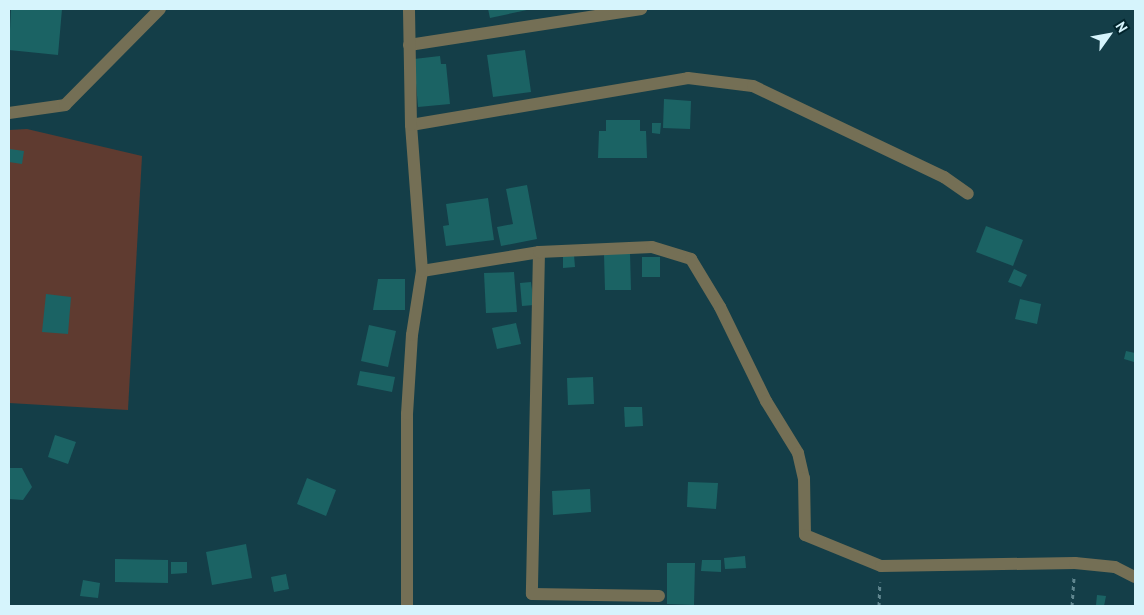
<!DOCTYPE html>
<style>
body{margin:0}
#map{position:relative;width:1144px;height:615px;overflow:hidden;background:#143e48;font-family:"PT Sans",sans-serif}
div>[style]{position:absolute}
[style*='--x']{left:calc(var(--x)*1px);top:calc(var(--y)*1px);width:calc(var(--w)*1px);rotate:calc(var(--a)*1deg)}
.green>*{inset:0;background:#5f3b30}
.building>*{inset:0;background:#1b6364}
.path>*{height:3px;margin-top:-1.5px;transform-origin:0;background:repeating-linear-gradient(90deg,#60868f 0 4px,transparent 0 8px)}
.minor>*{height:12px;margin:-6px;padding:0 6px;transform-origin:6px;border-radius:6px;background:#746f55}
span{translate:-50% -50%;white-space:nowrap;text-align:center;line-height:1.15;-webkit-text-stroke:4px #02242c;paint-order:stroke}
.frame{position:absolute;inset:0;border:10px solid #d6f4fc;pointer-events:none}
.north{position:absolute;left:1084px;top:10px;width:50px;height:50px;-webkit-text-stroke:4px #02242c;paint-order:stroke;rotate:58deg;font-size:14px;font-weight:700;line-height:20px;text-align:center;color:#d6f4fc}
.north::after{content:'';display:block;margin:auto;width:18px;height:22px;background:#d6f4fc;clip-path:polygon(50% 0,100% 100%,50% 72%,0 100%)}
</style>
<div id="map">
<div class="green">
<i style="clip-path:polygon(27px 129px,142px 156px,128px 410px,9px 403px,9px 130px)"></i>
</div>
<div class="building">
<i style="clip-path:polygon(11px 9px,62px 9px,58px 55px,9px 50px)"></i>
<i style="clip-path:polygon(488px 9px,527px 9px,527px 10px,490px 18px)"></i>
<i style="clip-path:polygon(525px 50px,531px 92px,493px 97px,487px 55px)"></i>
<i style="clip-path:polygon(440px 56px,441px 64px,446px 64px,450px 104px,418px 107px,414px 59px)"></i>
<i style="clip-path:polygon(664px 99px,691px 101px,690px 129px,663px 128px)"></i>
<i style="clip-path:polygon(606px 120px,640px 120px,640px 131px,646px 131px,647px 158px,598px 158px,599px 131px,606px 131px)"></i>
<i style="clip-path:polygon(652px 123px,661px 123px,660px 134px,652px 133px)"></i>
<i style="clip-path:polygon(10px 149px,24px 151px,22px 164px,9px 162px)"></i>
<i style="clip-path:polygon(527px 185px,537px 239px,501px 246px,497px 227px,513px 224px,506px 189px)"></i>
<i style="clip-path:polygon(488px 198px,494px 240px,446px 246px,443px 226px,449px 225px,446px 204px)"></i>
<i style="clip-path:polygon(986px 226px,1023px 240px,1013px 266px,976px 252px)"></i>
<i style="clip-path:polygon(630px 253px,631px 290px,605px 290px,604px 254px)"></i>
<i style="clip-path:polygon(574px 255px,575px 267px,563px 268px,563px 256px)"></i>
<i style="clip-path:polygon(642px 257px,660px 257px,660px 277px,642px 277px)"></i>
<i style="clip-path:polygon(1014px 269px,1027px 275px,1021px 287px,1008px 282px)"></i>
<i style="clip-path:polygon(514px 272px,517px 312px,486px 313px,484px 273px)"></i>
<i style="clip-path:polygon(378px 279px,405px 279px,405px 310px,373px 310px)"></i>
<i style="clip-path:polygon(531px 282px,534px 305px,522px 306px,520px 283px)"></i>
<i style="clip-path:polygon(46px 294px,71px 297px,68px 334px,42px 332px)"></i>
<i style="clip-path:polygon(1020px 299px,1041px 304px,1037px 324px,1015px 319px)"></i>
<i style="clip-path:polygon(516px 323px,521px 344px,497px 349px,492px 328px)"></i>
<i style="clip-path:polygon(369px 325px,396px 331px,388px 367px,361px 361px)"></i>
<i style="clip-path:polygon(1126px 351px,1135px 353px,1134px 362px,1124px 359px)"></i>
<i style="clip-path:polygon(360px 371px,395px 377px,392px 392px,357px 385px)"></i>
<i style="clip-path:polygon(593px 377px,594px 404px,568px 405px,567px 378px)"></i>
<i style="clip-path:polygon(624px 407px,642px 407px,643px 426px,625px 427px)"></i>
<i style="clip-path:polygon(55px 435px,76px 442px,68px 464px,48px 457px)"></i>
<i style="clip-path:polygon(9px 468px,22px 468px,32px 487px,23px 500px,9px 499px)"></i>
<i style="clip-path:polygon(307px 478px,336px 490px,326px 516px,297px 504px)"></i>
<i style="clip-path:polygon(688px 482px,718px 483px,716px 509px,687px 507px)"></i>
<i style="clip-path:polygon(590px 489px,591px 512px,553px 515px,552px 491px)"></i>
<i style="clip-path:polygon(246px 544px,252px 578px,212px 585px,206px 552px)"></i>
<i style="clip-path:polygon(745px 556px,746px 568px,725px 569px,724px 558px)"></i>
<i style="clip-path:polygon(115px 559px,168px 560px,168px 583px,115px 582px)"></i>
<i style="clip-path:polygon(702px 560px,721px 560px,721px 572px,701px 571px)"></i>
<i style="clip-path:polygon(171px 562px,187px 562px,187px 573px,171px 574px)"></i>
<i style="clip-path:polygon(667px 563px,695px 563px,694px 605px,667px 604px)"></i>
<i style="clip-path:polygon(286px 574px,289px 589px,274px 592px,271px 577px)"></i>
<i style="clip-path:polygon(83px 580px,100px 583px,98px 598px,80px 596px)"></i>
<i style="clip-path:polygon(1097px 595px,1106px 596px,1104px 606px,1096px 605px)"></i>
</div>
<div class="path">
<i style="--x:879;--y:606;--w:24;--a:-88"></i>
<i style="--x:1072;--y:606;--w:29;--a:-86"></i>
</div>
<div class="minor">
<i style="--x:409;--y:45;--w:235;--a:-8.8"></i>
<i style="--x:9;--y:113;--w:57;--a:-8.1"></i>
<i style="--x:65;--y:105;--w:135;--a:-45.3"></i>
<i style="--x:411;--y:125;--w:281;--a:-9.6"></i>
<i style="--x:688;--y:78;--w:65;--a:7"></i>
<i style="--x:753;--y:86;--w:212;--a:25.5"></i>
<i style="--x:944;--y:177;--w:29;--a:35"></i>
<i style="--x:539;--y:252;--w:342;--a:91.2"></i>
<i style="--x:532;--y:594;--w:127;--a:0.9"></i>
<i style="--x:422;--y:271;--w:119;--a:-9.2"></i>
<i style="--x:539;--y:252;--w:113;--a:-2.5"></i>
<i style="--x:652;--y:247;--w:41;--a:17.1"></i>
<i style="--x:691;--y:259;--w:56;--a:58.9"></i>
<i style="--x:720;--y:307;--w:105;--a:63.9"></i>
<i style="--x:766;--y:401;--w:61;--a:58.4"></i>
<i style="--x:798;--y:453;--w:26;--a:77"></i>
<i style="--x:804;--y:478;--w:57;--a:89"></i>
<i style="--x:805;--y:535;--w:82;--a:22.2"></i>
<i style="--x:881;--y:566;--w:194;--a:-0.9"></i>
<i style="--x:1075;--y:563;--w:40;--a:5.7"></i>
<i style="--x:1115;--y:567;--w:22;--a:27"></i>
<i style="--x:407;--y:606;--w:192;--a:-90"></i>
<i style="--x:407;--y:414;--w:79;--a:-86.4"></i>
<i style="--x:412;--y:335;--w:65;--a:-81.1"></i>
<i style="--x:422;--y:271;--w:146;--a:-94.3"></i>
<i style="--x:411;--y:125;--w:116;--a:-91"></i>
</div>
<div class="frame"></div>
<div class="north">N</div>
</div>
